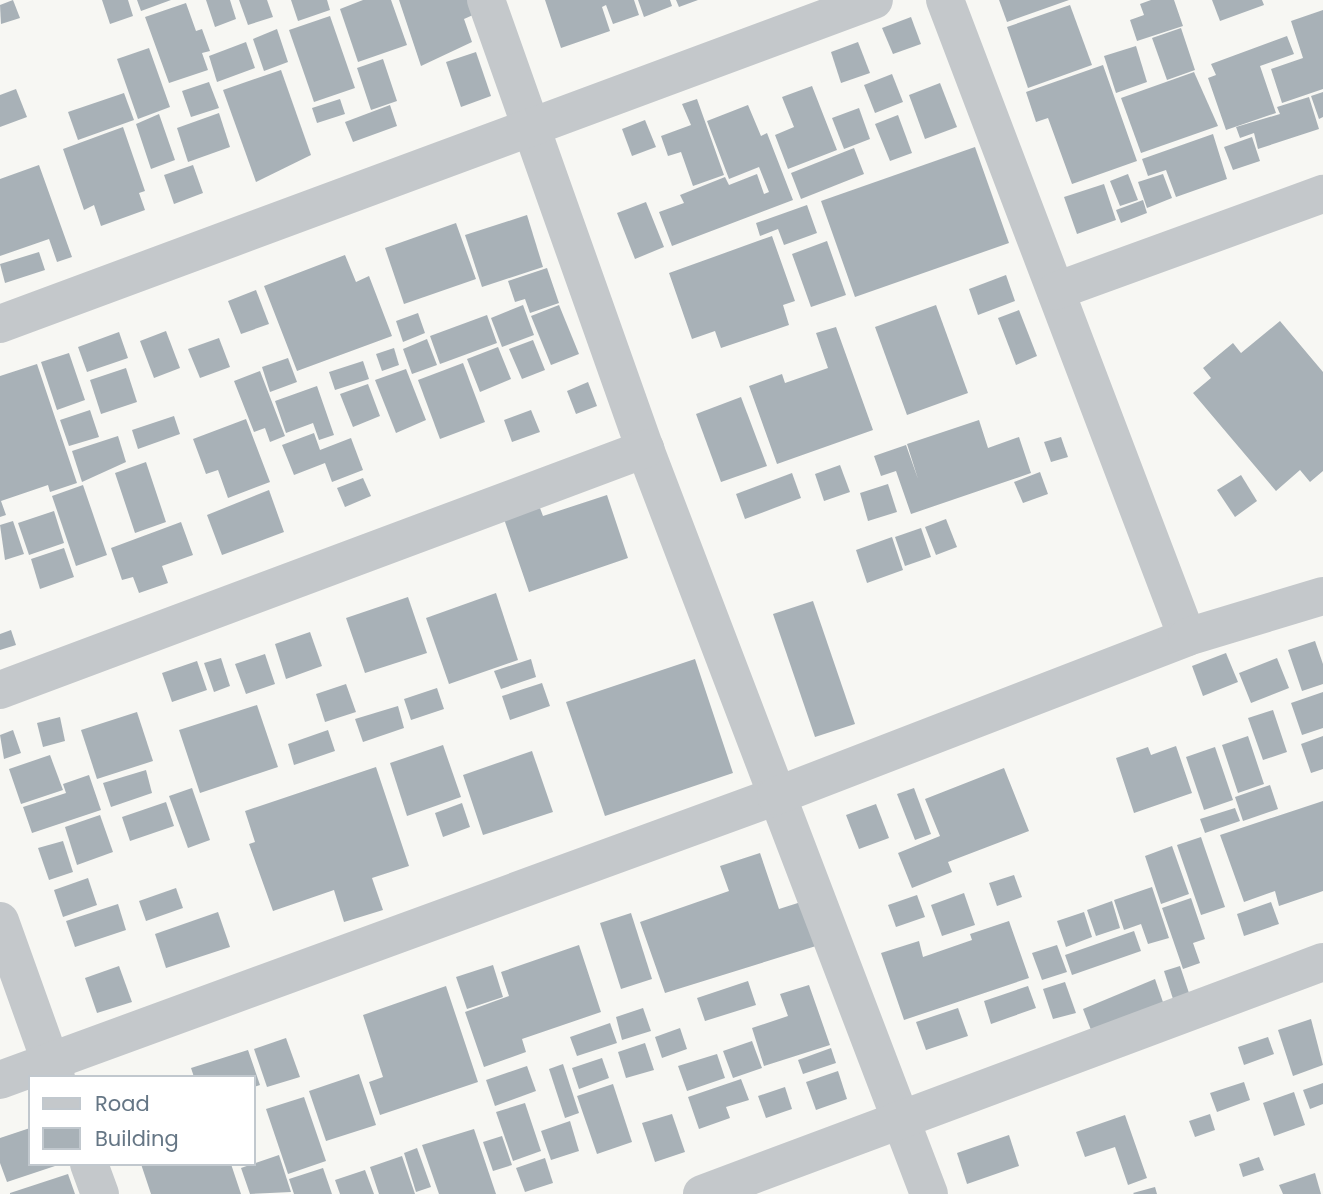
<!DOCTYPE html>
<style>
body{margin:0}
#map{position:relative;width:1323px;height:1194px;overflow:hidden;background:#f7f7f3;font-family:Poppins,sans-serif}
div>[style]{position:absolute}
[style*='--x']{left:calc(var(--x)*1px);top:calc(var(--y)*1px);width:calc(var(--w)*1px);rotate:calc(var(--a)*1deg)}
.building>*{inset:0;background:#a8b1b7}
.minor>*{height:38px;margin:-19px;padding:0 19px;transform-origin:19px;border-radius:19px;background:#c4c8cb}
span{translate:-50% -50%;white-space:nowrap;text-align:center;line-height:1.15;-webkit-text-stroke:7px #fff;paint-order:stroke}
.legend{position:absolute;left:28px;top:1075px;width:228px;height:91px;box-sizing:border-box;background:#fff;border:2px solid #c1c8ce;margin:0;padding:9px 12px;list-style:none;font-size:21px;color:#657685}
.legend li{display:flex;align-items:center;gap:14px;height:35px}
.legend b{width:35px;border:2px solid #c1c8ce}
</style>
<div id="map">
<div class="building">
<i style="clip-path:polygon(13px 0,20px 18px,1px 24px,0 5px)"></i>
<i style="clip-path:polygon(102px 0,128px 0,133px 16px,110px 24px)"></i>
<i style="clip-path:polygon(137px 0,171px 0,141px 11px)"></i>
<i style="clip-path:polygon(206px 0,230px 0,236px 19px,215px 27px)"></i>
<i style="clip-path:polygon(239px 0,267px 0,273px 17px,248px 25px)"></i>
<i style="clip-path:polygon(291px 0,327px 0,330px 10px,298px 21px)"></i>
<i style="clip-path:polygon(363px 0,391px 0,407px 45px,358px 62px,340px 9px)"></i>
<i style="clip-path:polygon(399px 0,468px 0,473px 15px,464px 19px,472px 42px,421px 66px)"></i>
<i style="clip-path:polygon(545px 0,634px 0,639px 15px,613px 24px,606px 5px,602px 7px,610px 31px,561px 48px)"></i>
<i style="clip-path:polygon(638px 0,670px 0,672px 6px,644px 17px)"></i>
<i style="clip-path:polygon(676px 0,698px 0,679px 7px)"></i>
<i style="clip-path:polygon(999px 0,1069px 0,1007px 22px)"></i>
<i style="clip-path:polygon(1151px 0,1174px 0,1183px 26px,1137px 41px,1130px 20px,1144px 15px,1140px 4px)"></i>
<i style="clip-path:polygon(1212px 0,1262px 0,1264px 5px,1220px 21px)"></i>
<i style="clip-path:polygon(186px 3px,196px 31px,202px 29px,210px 51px,202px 53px,208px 70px,169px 83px,145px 17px)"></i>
<i style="clip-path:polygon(1070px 5px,1092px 65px,1028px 88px,1007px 27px)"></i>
<i style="clip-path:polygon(1323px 10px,1323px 89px,1282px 103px,1271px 69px,1303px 58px,1291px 21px)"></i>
<i style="clip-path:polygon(330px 16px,355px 88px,314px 102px,289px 30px)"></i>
<i style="clip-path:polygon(911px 17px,921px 44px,893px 54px,882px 28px)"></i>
<i style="clip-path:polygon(1181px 28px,1195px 70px,1167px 80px,1152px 38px)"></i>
<i style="clip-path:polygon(277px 29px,288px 62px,264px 71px,253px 39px)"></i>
<i style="clip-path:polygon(1287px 36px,1294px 54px,1260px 66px,1276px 113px,1226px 130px,1208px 78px,1216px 75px,1211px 64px)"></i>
<i style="clip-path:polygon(246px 42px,255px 68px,217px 82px,209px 56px)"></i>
<i style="clip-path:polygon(858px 42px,870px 73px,841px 83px,831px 52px)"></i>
<i style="clip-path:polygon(1136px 46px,1147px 82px,1116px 93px,1104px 56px)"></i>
<i style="clip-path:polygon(149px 48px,170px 107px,138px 119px,117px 59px)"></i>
<i style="clip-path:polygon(476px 52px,491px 96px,461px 107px,446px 62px)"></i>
<i style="clip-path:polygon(383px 59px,397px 101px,371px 110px,357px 68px)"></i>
<i style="clip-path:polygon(1103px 65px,1137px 161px,1072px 184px,1048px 118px,1036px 122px,1026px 92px)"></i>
<i style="clip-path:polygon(281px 70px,311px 155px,256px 182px,223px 90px)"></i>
<i style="clip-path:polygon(1194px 72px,1218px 126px,1141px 153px,1121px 98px)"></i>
<i style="clip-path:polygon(892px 74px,903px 102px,875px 113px,864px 85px)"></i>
<i style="clip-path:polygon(209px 82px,219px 108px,191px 117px,182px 91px)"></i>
<i style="clip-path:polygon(940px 83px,957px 127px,925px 139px,909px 95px)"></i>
<i style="clip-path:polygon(812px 86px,837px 150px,788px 169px,775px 135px,794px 127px,782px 97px)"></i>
<i style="clip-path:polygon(16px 89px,27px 117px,0 127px,0 95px)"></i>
<i style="clip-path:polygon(1323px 92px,1323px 117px,1319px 119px,1311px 96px)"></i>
<i style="clip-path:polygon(124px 93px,134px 120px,78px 140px,68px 112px)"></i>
<i style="clip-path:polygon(1309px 97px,1319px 129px,1258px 149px,1254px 133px,1240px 138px,1236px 127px,1280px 114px,1277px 107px)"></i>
<i style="clip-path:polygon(340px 99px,345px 114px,317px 123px,312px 108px)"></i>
<i style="clip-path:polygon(697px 99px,724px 175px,693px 186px,681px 152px,668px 156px,661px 136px,691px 125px,682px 104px)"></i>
<i style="clip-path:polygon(390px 105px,397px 126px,353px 142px,345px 122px)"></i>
<i style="clip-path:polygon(748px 105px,761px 136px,767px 133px,793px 200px,672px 246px,659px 212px,684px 203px,680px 195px,725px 177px,729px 185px,757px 174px,764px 194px,769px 192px,759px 167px,729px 179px,707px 121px)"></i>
<i style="clip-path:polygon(859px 108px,870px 139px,844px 149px,832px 118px)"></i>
<i style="clip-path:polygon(219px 113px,230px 147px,188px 162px,177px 128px)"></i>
<i style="clip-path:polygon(159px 114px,175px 160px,151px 169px,136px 124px)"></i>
<i style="clip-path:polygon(898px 115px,912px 153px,890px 161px,875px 124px)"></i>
<i style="clip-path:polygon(645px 120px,656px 147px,632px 156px,622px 129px)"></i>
<i style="clip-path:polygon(123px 127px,145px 191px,139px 193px,145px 210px,101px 226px,94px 205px,84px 210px,63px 149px)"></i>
<i style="clip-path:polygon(1213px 134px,1227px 179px,1176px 197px,1166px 170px,1148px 176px,1142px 159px)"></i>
<i style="clip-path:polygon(1252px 137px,1260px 161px,1233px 170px,1224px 147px)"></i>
<i style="clip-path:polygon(975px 147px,1009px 243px,855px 297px,821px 201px)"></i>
<i style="clip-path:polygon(854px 148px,864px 174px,801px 199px,791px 173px)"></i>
<i style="clip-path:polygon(39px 165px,72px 257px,57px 262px,49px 239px,0 256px,0 179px)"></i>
<i style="clip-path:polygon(193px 165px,203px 193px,174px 204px,164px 175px)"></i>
<i style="clip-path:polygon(1128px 174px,1138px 200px,1120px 206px,1110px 181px)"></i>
<i style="clip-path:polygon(1163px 174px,1172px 198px,1147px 208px,1138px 182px)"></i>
<i style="clip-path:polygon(1104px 184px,1116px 220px,1077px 234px,1064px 197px)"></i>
<i style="clip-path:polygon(1143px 200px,1147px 213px,1121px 223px,1116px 210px)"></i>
<i style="clip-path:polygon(646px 202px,664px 247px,635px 259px,617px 213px)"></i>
<i style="clip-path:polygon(807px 205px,817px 233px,784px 245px,778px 229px,760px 236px,756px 223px)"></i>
<i style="clip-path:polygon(527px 215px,543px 267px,482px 287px,465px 235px)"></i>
<i style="clip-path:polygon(456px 223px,476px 279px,404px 304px,385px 248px)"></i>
<i style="clip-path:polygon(772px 236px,795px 301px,783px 305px,789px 325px,721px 348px,715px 331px,692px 339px,669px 273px)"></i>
<i style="clip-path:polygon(827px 241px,846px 295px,811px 307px,792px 254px)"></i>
<i style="clip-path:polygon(39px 252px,45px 270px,5px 283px,0 264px)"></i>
<i style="clip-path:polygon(345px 255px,356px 282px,369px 276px,392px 336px,297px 371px,264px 286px)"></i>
<i style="clip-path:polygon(547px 268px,559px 303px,530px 313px,525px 299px,515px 302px,508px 281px)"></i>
<i style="clip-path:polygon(1006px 275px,1015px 301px,978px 315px,969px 289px)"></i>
<i style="clip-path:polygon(256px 290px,269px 324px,241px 334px,228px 301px)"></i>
<i style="clip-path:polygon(523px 305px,534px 335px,502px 347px,491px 318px)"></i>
<i style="clip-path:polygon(559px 305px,579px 354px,551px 365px,531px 316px)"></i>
<i style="clip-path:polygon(936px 305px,968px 393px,907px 415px,875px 327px)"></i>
<i style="clip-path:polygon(1019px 310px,1037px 356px,1016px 365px,998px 318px)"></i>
<i style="clip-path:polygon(418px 313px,425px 333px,403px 342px,396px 321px)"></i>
<i style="clip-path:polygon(487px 315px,497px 343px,440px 364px,430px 336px)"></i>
<i style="clip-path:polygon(1280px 321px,1323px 372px,1323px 471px,1310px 482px,1300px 470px,1276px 491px,1193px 393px,1211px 378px,1203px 368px,1233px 343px,1241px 353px)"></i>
<i style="clip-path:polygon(836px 327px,873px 430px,777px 464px,749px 386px,782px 374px,785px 383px,828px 368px,816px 333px)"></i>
<i style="clip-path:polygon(166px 331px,180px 368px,154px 378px,140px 341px)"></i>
<i style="clip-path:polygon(119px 332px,128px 358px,87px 372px,78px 347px)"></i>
<i style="clip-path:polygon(219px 338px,230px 367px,200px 378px,188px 349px)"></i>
<i style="clip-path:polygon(427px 339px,437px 365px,412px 374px,403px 349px)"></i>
<i style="clip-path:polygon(533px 340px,545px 370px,522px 379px,509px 349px)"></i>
<i style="clip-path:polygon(498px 347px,511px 379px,480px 392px,467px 359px)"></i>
<i style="clip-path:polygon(394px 348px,399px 365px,382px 371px,376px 354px)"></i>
<i style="clip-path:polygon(69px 353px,85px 400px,57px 410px,41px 362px)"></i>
<i style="clip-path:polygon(288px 358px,297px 382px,270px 392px,262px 367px)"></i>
<i style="clip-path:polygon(363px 361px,369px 379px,335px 390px,329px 372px)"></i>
<i style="clip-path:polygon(463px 363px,485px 422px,440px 439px,418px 380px)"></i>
<i style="clip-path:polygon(37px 364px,77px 483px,50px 492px,48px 485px,1px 501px,6px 515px,0 517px,0 376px)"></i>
<i style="clip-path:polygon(126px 368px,137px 402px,101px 414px,90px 380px)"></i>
<i style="clip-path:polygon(406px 369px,426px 420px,396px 433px,375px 380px)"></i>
<i style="clip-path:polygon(260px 371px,285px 436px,270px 442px,265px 428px,254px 432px,234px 381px)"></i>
<i style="clip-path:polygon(588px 382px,597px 406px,576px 414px,567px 391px)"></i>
<i style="clip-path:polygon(368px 384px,380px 416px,353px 427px,340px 394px)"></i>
<i style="clip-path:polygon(317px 386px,334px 435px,319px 440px,313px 423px,286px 433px,275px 401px)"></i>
<i style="clip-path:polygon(741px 397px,767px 466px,721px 482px,696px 414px)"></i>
<i style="clip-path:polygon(90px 410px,99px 437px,69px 446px,60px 420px)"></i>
<i style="clip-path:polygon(531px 410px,540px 432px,512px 442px,504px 420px)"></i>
<i style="clip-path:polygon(174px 416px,180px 434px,138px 449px,132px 430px)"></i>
<i style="clip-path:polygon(246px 419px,270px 482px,228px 498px,218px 470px,206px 474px,193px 439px)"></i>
<i style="clip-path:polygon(979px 420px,988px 448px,1019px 437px,1031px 473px,911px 514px,896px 471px,881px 476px,874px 456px,906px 445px,918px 479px,907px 444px)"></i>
<i style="clip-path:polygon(314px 433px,320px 450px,351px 438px,363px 470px,332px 482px,325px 463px,294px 475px,282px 445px)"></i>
<i style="clip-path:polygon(118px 436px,126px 462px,82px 482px,72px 451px)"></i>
<i style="clip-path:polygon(1061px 437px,1068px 457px,1051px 462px,1044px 442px)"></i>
<i style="clip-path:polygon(146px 462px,166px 522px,135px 533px,115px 473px)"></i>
<i style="clip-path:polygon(840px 465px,850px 492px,824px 501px,815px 474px)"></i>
<i style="clip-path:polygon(1040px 472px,1048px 494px,1023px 503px,1014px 482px)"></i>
<i style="clip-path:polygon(792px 473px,801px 498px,745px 519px,736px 494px)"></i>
<i style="clip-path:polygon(1241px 475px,1257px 501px,1235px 517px,1217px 490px)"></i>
<i style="clip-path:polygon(363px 478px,371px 496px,345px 507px,337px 488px)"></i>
<i style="clip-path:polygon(888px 484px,897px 512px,868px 521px,860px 493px)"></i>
<i style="clip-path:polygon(83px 485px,107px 555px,76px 566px,52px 496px)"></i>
<i style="clip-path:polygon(269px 490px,284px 532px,222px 555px,207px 515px)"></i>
<i style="clip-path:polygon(607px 495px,628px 558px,529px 592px,504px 519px,540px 508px,543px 516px)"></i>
<i style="clip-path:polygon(54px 511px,64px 543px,29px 555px,18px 523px)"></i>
<i style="clip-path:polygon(946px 519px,957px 547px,936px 555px,925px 527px)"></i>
<i style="clip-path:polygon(13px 521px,24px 554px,5px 560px,0 525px)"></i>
<i style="clip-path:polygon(181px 522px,193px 555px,162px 566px,168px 583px,139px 593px,133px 577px,122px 580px,111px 548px)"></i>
<i style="clip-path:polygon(921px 528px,931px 557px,905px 566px,895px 537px)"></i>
<i style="clip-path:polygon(892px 537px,903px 570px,867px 583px,856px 550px)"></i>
<i style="clip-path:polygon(64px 548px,74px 577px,40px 589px,31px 559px)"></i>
<i style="clip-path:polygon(496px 593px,518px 660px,449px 684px,426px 618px)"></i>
<i style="clip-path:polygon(408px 597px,427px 653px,365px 673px,346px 618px)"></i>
<i style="clip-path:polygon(813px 601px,855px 724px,815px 737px,773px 614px)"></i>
<i style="clip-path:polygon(11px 630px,16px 645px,0 650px,0 634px)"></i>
<i style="clip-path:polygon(310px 632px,322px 666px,286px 679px,275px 644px)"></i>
<i style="clip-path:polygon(1315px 641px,1323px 664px,1323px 684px,1302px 691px,1288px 650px)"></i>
<i style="clip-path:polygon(1226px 653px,1238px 682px,1203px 696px,1192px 666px)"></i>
<i style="clip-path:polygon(265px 654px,275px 684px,246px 694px,235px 664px)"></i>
<i style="clip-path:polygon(221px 658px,230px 686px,214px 692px,204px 663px)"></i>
<i style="clip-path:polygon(1277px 658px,1289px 688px,1251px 703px,1239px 673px)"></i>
<i style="clip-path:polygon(531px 659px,536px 677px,501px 689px,494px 671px)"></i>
<i style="clip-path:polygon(695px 659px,733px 773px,605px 816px,566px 702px)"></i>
<i style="clip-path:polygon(197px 661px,207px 690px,172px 702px,162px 673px)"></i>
<i style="clip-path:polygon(542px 683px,550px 706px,510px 720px,502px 696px)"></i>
<i style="clip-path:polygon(346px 684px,356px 712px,325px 722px,316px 694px)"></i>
<i style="clip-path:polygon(437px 688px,444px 709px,411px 720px,404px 699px)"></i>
<i style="clip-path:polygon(1323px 692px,1323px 728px,1302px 735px,1291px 703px)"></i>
<i style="clip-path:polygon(257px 705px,278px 767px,200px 793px,179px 730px)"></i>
<i style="clip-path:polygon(398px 706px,404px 728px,363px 742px,355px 719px)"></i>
<i style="clip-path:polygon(1273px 710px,1287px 752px,1263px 760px,1248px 718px)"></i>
<i style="clip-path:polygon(137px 712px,153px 761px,97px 779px,81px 730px)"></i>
<i style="clip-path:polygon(60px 717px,65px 741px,43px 747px,37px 723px)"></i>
<i style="clip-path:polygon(13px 730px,21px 753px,4px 759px,0 735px)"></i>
<i style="clip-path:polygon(328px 730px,335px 751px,294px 765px,288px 744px)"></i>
<i style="clip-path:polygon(1248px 736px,1264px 784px,1238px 793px,1222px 745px)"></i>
<i style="clip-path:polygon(1323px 736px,1323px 769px,1311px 773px,1301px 744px)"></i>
<i style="clip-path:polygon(443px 745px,461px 797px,407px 816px,390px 763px)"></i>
<i style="clip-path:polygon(1176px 746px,1192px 793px,1134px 813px,1116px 758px,1148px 747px,1151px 755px)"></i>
<i style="clip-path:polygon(1215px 747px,1233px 800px,1204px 810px,1186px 757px)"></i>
<i style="clip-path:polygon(532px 751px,553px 812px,483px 835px,463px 775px)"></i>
<i style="clip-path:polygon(50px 755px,63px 790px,21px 804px,9px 769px)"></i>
<i style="clip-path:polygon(376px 767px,409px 866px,372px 878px,383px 910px,344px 922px,334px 890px,273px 911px,249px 844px,255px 842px,245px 811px)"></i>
<i style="clip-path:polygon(1004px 768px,1029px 831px,948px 862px,952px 872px,912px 888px,898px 853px,940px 836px,925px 799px)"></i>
<i style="clip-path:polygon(146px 770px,152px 793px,111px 807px,103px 783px)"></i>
<i style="clip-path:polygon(89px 775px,101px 810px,32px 833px,23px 807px,66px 793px,63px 784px)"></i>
<i style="clip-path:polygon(1270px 785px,1278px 809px,1243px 821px,1235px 797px)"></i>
<i style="clip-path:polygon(192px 788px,210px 840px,188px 848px,169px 796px)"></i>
<i style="clip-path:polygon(914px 788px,931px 834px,915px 840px,897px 794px)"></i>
<i style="clip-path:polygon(1323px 801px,1323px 891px,1279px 906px,1275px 891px,1244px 902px,1220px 835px)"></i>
<i style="clip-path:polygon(166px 802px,174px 826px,130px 841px,122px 817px)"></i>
<i style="clip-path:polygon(462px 803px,470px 827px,443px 837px,435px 813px)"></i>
<i style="clip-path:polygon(876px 804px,889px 838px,859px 849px,846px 815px)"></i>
<i style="clip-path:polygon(1235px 808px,1240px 821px,1205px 833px,1200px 819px)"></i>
<i style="clip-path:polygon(100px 815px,113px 852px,77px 865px,65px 827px)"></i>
<i style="clip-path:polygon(1201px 837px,1225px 907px,1201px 915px,1177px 845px)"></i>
<i style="clip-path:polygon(63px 841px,73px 872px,49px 880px,38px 848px)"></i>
<i style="clip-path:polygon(1172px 846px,1189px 894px,1161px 904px,1145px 856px)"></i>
<i style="clip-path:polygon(760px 853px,779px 909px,801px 902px,816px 946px,665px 993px,640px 922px,729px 891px,720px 866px)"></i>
<i style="clip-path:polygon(1014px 875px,1022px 897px,997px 906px,989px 883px)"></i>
<i style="clip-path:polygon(88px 878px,97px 905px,63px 917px,54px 890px)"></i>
<i style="clip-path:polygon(1152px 887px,1169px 938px,1148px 944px,1141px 924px,1124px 930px,1114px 900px)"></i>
<i style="clip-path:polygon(176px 888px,183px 908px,146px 921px,139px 901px)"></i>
<i style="clip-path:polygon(964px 893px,975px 925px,942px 936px,931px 905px)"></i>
<i style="clip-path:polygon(917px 895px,925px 917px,896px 927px,888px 905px)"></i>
<i style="clip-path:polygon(1191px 898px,1205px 939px,1193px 943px,1200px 963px,1183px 969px,1162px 908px)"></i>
<i style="clip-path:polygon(1112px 901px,1120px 928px,1096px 936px,1087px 910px)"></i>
<i style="clip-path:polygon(1271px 902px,1279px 924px,1244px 936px,1237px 914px)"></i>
<i style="clip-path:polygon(118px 904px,126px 930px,75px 947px,66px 921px)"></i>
<i style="clip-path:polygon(218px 912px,230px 947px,166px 968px,155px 934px)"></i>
<i style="clip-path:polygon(1084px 912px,1092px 937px,1066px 947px,1057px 921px)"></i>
<i style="clip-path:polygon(631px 913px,652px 979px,621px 989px,600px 923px)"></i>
<i style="clip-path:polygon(1009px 921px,1029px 978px,904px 1020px,881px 953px,919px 941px,923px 957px,972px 940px,970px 934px)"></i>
<i style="clip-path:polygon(1134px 931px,1141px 951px,1072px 975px,1065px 955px)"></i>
<i style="clip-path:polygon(579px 945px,601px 1012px,522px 1039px,526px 1052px,484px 1067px,465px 1012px,509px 996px,501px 972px)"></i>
<i style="clip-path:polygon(1057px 945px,1067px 972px,1042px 980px,1032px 953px)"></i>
<i style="clip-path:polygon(493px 965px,503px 997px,467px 1009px,456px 977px)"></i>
<i style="clip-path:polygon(119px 966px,132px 1002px,97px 1013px,85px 978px)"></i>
<i style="clip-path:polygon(1180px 966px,1189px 993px,1173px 999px,1164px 971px)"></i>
<i style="clip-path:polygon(1155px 979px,1164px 1005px,1091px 1030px,1083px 1009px)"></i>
<i style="clip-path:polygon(748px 981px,756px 1005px,705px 1021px,697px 998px)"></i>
<i style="clip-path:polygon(1065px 982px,1076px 1013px,1053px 1019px,1043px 989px)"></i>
<i style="clip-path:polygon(809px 985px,830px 1045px,764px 1066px,752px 1028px,788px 1016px,780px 994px)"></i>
<i style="clip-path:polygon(446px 986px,478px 1082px,380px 1115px,369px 1082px,383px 1077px,363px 1015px)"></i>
<i style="clip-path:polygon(1028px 986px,1036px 1008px,991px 1024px,984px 1001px)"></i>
<i style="clip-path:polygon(643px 1008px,651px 1031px,622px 1040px,616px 1017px)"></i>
<i style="clip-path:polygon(958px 1008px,968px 1036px,926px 1050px,916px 1022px)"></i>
<i style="clip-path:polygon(1311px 1019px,1323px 1065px,1293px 1076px,1278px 1030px)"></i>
<i style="clip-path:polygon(610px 1023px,617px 1043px,577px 1056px,570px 1037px)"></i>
<i style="clip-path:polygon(680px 1028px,687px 1049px,662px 1058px,655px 1037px)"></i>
<i style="clip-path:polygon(1268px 1037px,1274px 1054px,1244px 1065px,1238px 1047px)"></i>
<i style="clip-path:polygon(286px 1038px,300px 1077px,267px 1087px,254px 1049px)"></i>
<i style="clip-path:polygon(752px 1041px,762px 1068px,733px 1078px,723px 1051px)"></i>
<i style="clip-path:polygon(645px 1043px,654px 1070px,626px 1078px,618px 1052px)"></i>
<i style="clip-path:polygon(831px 1048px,836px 1063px,803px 1074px,798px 1060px)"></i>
<i style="clip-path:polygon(248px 1050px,260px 1085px,254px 1087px,254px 1077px,194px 1077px,191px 1068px)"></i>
<i style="clip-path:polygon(717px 1054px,725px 1078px,687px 1091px,678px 1066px)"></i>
<i style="clip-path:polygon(602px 1058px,609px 1078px,579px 1089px,572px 1068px)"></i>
<i style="clip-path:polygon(563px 1064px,579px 1113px,565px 1118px,549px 1069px)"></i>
<i style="clip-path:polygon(527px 1066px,536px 1091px,495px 1106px,486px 1080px)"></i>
<i style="clip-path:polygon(838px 1071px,847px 1099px,816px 1110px,806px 1082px)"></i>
<i style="clip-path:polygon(359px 1074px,376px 1125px,326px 1141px,309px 1091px)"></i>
<i style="clip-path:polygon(741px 1079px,749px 1100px,726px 1107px,730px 1118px,699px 1129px,688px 1097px)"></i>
<i style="clip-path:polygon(1244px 1082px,1250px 1100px,1217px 1112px,1210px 1093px)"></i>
<i style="clip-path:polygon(1323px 1083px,1323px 1104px,1310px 1109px,1303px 1090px)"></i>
<i style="clip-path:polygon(613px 1084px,632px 1142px,597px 1154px,577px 1096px)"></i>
<i style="clip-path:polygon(785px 1087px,792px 1109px,766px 1118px,758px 1096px)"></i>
<i style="clip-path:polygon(1294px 1092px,1305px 1125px,1274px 1136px,1263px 1103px)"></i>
<i style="clip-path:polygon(304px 1097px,326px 1161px,288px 1174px,266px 1109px)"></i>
<i style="clip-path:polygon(525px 1103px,541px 1151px,513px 1161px,496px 1112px)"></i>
<i style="clip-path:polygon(672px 1114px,685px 1152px,655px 1162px,642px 1123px)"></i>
<i style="clip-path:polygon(1210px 1114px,1215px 1130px,1195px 1137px,1189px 1121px)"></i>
<i style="clip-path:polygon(1125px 1115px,1147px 1178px,1128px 1185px,1115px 1147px,1085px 1157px,1076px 1132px)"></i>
<i style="clip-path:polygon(570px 1121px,579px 1151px,551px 1160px,541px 1131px)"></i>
<i style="clip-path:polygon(30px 1128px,30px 1164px,58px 1165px,7px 1182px,0 1163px,0 1138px)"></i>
<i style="clip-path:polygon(474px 1129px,496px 1194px,439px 1194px,422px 1145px)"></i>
<i style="clip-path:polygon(1009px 1135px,1019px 1166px,967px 1184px,957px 1153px)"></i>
<i style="clip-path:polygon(502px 1136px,512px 1165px,493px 1171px,483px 1142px)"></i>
<i style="clip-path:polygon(417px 1148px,431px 1187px,416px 1192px,404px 1153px)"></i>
<i style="clip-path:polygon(279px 1155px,291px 1192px,250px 1194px,241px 1168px)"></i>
<i style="clip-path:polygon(402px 1156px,415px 1194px,379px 1194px,370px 1167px)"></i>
<i style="clip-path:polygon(1259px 1157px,1264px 1170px,1243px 1177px,1239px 1164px)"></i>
<i style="clip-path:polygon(545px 1158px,553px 1183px,525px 1192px,516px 1168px)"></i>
<i style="clip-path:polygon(141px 1164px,231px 1164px,241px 1194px,151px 1194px)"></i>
<i style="clip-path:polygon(323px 1168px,332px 1194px,294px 1194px,289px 1179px)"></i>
<i style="clip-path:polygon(365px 1170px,374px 1194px,340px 1194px,335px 1180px)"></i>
<i style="clip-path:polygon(1315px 1173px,1321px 1194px,1283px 1194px,1279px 1185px)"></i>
<i style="clip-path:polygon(68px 1174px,75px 1194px,10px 1194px,10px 1193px)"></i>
<i style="clip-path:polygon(1155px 1187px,1157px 1194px,1134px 1194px,1133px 1193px)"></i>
</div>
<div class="minor">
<i style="--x:486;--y:0;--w:476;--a:70.5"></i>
<i style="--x:645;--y:449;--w:797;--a:69.13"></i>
<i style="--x:945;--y:0;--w:681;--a:69.2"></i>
<i style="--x:1056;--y:291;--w:284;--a:-20"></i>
<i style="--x:0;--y:324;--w:932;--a:-20.34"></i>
<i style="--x:0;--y:690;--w:689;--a:-20.49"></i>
<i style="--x:0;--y:921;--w:166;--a:70.3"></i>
<i style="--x:0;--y:1080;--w:826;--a:-20.1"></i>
<i style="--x:776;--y:796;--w:441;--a:-21.1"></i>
<i style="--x:1187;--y:637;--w:142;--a:-16.8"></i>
<i style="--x:89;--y:1164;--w:32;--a:70"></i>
<i style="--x:702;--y:1194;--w:663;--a:-20.49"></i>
</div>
<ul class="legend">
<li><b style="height:9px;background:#c4c8cb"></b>Road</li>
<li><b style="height:19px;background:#a8b1b7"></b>Building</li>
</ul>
</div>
